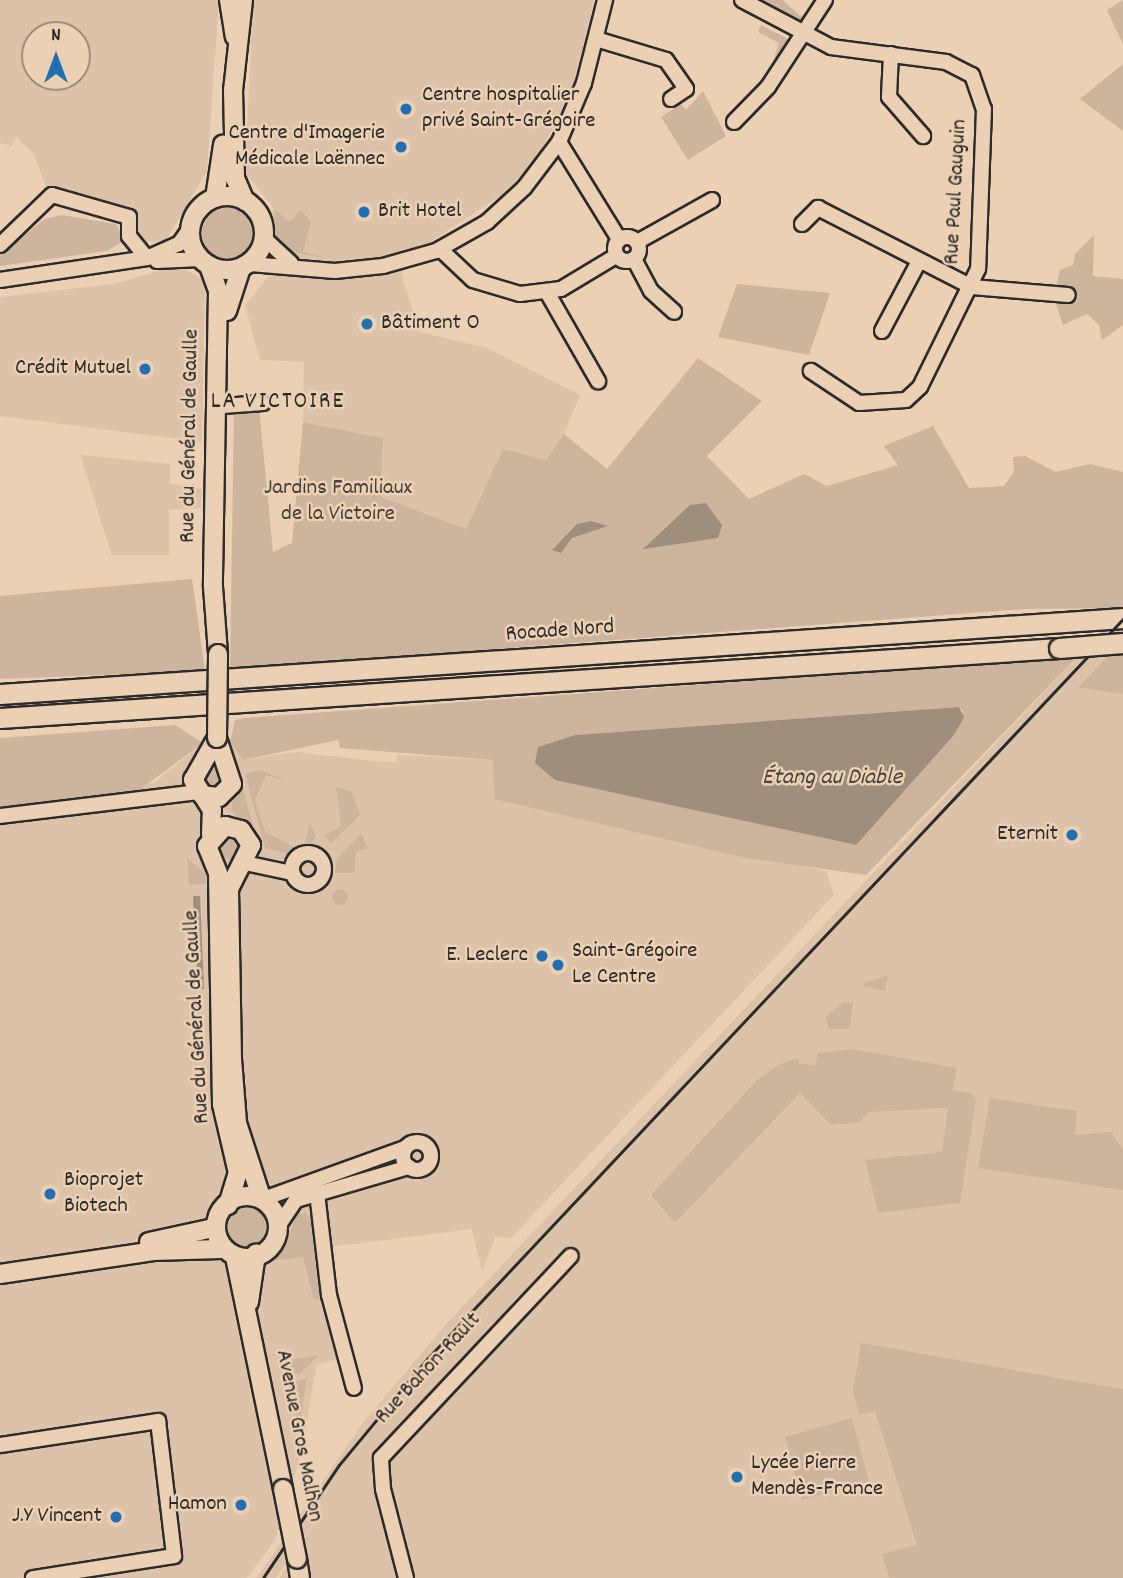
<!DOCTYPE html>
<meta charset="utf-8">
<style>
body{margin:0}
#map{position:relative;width:1123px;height:1578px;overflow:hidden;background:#ecd0b3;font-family:Dekko,sans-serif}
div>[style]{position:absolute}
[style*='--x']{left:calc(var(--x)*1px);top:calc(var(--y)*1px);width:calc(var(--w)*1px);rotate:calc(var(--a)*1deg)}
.built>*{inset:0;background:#dcc2a8}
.green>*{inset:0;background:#cdb59d}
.round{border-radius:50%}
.water>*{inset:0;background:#a08e7d}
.roads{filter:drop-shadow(2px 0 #2b2b2b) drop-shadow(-2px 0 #2b2b2b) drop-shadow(0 2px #2b2b2b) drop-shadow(0 -2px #2b2b2b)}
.minor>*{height:14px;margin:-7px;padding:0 7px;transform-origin:7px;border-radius:7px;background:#ecd0b3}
.minor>.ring{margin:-7px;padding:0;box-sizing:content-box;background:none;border:14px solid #ecd0b3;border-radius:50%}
.major>*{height:18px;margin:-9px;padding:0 9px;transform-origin:9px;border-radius:9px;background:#ecd0b3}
.major>.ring{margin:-9px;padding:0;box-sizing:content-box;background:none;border:18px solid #ecd0b3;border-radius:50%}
.highway>*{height:19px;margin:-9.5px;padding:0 9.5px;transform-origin:9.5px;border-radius:9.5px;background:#ecd0b3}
.rail>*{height:2.5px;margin:-1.25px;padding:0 1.25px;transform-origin:1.25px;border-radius:1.25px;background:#2b2b2b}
.bridges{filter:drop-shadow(2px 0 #2b2b2b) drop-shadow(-2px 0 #2b2b2b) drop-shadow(0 2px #2b2b2b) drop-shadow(0 -2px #2b2b2b)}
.major-bridge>*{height:18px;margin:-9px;padding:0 9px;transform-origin:9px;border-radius:9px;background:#ecd0b3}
.highway-bridge>*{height:19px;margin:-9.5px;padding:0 9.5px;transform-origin:9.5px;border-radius:9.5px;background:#ecd0b3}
.dots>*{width:19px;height:19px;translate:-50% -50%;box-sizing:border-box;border:4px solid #ecd0b3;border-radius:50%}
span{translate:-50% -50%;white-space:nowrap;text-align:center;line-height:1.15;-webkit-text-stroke:5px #ecd0b3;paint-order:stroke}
.poi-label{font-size:23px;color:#2b2b2b}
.left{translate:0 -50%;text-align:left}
.right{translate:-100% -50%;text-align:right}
.street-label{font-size:23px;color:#2b2b2b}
.park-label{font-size:23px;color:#43403c}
.neighbourhood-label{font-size:24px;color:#2b2b2b;letter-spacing:2px}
.water-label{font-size:24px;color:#484440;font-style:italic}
.north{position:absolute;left:21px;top:21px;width:70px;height:70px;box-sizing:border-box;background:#ecd0b3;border:2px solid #9f8e7d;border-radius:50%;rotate:0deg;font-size:19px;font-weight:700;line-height:28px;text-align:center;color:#2b2b2b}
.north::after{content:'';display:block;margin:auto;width:24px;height:32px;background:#1f6fb2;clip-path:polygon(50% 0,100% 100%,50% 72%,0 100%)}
</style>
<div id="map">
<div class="built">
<i style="clip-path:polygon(evenodd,0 0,219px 0,207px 171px,166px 240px,140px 243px,132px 216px,47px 189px,34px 154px,16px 137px,12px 146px,0 143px,0 0,35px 35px,77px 35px,77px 77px,35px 77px,35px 35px)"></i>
<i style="clip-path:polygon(253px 0,594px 0,572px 93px,534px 162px,503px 194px,430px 242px,401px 274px,420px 332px,487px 348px,580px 395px,558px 449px,546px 460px,503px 450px,466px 529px,381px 497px,383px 438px,303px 422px,304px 362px,260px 360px,245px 306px,271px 273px,267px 219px,274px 209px,245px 172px)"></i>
<i style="clip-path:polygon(178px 265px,205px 281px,202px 442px,0 416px,0 297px,114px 284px)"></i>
<i style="clip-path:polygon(80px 455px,170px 464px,170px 484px,202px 489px,201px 508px,169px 510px,169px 555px,112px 555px)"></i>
<i style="clip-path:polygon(1123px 609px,1123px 641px,1078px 686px,1123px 694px,1123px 1389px,988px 1365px,1059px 1578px,279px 1578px,326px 1505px,276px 1578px,257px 1578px,362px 1424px,447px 1323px)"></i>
<i style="clip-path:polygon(230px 742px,243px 760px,297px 752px,372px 761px,397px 762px,398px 755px,493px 760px,494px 799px,826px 871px,834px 895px,511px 1238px,495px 1237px,482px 1272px,472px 1229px,330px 1247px,351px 1355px,316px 1365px,303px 1447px,275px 1540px,247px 1578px,0 1578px,0 811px,154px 783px,203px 743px)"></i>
</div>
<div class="green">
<i style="clip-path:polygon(759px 0,783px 0,800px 16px,809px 14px,810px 5px,814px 10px,809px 19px,801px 22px)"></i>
<i style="clip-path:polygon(1123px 0,1123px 44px,1107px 10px)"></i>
<i style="clip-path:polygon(761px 25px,792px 41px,770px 71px,779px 43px,758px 32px)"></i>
<i style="clip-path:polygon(1123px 64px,1123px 131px,1080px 99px)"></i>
<i style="clip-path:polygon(703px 91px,726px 136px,688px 160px,661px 117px,681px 104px,686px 110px)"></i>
<i class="round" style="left:202px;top:206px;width:54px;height:54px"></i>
<i style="clip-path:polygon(275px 209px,289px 222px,301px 210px,311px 222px,303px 252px,329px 259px,286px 251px,274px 239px)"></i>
<i style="clip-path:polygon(62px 215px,116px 224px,125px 240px,107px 251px,0 266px,0 254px,45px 219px)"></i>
<i style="clip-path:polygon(1094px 235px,1093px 276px,1123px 279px,1123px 325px,1102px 340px,1099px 325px,1087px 314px,1063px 325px,1056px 304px,1065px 302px,1068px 290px,1056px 287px,1060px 270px,1073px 265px,1075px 254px)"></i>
<i style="clip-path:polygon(737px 284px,830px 293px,809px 355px,718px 337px)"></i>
<i style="clip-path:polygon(698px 358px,762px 401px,707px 456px,749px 499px,804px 474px,827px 486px,898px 465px,884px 446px,933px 426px,969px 488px,1004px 486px,1014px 472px,1013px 457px,1025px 456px,1056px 472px,1090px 464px,1123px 472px,1123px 608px,1026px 609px,230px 669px,234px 408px,259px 407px,273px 552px,292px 543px,303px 422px,383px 438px,381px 497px,466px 529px,503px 449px,546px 460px,564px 434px,607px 469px)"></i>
<i style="clip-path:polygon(192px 579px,205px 671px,0 679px,0 596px)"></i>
<i style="clip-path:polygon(1110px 654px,1123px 654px,1123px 694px,1078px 687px)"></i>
<i style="clip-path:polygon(evenodd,1077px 657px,866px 875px,746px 858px,494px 799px,493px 760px,340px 748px,338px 740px,243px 760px,230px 742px,235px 720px,244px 718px,1077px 657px,959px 707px,963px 711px,954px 735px,855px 845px,556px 780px,538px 747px,575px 735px,959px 707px)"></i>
<i style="clip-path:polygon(175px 725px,203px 743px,135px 793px,0 811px,0 738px)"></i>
<i class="round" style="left:203px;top:769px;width:20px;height:20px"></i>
<i style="clip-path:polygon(260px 770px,288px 781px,266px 775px,255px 800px,265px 832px,294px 847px,292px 854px,265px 848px,245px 774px)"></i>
<i style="clip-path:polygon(241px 777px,242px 784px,258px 845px,231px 809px)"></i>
<i style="clip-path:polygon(336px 787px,352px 792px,360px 815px,331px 843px,324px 836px,341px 826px)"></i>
<i style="clip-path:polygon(310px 823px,316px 836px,309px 848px,304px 845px)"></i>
<i style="clip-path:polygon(361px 834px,368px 848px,356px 852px,354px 873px,335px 873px,337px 859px)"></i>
<i class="round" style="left:218px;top:837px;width:22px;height:22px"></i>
<i style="clip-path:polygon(187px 858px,205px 873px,206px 884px,189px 885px)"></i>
<i class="round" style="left:332px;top:889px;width:16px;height:16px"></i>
<i style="clip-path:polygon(888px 975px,885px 991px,863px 986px,865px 983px)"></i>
<i style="clip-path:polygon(843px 1002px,853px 1003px,849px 1029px,829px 1029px,825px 1018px)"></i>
<i style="clip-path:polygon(852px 1049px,957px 1068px,953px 1090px,972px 1093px,976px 1100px,960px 1203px,878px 1213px,865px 1160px,942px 1152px,948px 1108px,868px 1112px,860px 1122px,831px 1125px,800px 1093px,675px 1223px,651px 1195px,757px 1080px,780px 1064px,799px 1058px,799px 1064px,815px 1065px,818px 1053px)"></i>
<i style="clip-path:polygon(990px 1098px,1077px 1111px,1075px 1135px,1111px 1132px,1123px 1149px,1123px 1190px,978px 1168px)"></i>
<i class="round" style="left:225px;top:1206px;width:42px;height:42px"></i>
<i style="clip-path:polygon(305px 1212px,312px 1221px,323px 1298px,314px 1300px,303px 1257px,270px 1261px,285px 1246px,297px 1214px)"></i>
<i style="clip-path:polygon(861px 1343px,1123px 1389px,1123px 1578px,889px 1578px,882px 1554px,917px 1545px,875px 1411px,859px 1415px,853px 1391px)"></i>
<i style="clip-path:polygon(319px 1355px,299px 1375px,291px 1372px,288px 1360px)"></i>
<i style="clip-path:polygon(307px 1378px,298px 1432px,292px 1383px)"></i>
<i style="clip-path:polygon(852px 1418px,869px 1481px,802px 1500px,785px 1437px)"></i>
</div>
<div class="water">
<i style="clip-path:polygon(706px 503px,722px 525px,718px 538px,643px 549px,690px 505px)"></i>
<i style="clip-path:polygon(591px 521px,608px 526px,572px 538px,561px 553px,552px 550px,577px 524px)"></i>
<i style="clip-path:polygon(959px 707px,964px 717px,954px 735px,856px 845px,555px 780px,535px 763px,538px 747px,575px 735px)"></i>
<i style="clip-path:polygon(193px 896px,200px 896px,204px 989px,198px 989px)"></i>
</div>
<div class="roads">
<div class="minor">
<i style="--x:742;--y:0;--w:101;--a:27.8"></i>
<i style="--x:831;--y:47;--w:116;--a:7.4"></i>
<i style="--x:946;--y:62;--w:29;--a:27"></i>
<i style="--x:972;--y:75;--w:36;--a:71"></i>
<i style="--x:984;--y:109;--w:160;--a:92.1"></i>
<i style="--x:978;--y:269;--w:131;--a:116.2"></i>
<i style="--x:920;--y:387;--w:19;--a:137"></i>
<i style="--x:906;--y:400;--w:47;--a:176.3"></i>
<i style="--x:859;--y:403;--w:58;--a:-146.3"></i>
<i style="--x:596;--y:39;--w:73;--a:16.7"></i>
<i style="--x:666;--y:60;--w:35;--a:55"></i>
<i style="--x:686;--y:89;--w:18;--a:146"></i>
<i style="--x:891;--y:54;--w:43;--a:92.7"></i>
<i style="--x:889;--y:97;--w:52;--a:48.9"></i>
<i style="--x:734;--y:122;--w:49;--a:-45.8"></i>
<i style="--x:768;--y:87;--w:104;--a:-56.8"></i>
<i style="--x:559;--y:142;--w:114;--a:58.3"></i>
<i style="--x:802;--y:224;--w:23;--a:-45"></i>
<i style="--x:818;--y:208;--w:173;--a:27.2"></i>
<i style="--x:972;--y:287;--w:96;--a:4.8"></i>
<i class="ring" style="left:615px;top:237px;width:10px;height:10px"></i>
<i style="--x:264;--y:238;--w:37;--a:43"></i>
<i style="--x:637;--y:242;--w:86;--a:-29.2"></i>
<i style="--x:0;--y:245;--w:72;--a:-43.9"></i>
<i style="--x:52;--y:195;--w:80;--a:15.9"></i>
<i style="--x:129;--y:217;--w:19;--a:90"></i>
<i style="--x:129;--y:236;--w:28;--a:51"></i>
<i style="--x:440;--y:249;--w:45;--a:43.2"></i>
<i style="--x:473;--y:280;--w:49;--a:16.6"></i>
<i style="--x:520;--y:294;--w:41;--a:-7"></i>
<i style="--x:561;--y:289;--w:64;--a:-31"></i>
<i style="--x:634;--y:259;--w:36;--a:62"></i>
<i style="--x:651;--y:291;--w:31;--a:42"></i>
<i style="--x:157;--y:261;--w:44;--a:-2.6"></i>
<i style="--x:250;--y:264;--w:85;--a:4.7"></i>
<i style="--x:335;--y:271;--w:48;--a:-5.9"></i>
<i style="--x:383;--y:266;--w:55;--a:-15.8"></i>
<i style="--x:436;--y:251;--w:59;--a:-29.6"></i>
<i style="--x:487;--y:222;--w:50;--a:-42.6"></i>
<i style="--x:524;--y:188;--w:58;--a:-52.7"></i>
<i style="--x:559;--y:142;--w:64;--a:-67"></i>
<i style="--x:584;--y:83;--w:86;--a:-75.8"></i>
<i style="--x:0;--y:280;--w:149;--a:-8.5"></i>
<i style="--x:147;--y:258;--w:35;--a:-24"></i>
<i style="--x:179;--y:244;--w:19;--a:-55"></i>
<i style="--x:547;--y:292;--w:103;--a:60.2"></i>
<i style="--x:882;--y:331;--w:79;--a:-62.1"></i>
<i style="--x:223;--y:406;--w:40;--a:-4.3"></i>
<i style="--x:0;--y:816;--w:199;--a:-6.9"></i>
<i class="ring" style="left:292px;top:853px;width:18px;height:18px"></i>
<i style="--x:245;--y:863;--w:48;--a:12"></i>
<i class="ring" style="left:403px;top:1142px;width:14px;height:14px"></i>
<i style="--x:317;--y:1193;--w:103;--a:83.3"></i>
<i style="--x:329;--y:1295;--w:96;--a:75"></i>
<i style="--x:266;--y:1198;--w:148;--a:-19.8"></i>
<i style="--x:279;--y:1225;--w:30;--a:-56"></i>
<i style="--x:296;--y:1200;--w:118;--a:-16.3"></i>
<i style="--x:0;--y:1445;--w:160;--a:-8.6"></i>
<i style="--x:158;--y:1421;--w:136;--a:83.2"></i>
<i style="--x:174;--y:1556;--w:143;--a:171.1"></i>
<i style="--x:406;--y:1578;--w:92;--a:-104.5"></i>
<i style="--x:383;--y:1489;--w:31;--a:-94"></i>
<i style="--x:381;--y:1458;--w:277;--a:-46.8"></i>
</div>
<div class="major">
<i style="--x:229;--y:0;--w:37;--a:81"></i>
<i style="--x:243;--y:0;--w:91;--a:96.3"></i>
<i style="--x:233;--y:90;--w:88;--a:88.7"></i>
<i style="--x:235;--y:178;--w:25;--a:67"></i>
<i class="ring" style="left:190px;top:196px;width:56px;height:56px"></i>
<i style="--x:215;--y:198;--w:54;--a:-81.4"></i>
<i style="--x:209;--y:266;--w:27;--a:70"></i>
<i style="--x:218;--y:291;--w:296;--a:91"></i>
<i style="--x:213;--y:587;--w:67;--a:85.7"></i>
<i style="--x:227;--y:311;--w:45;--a:-72"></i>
<i style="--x:202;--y:795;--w:17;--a:7"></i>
<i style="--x:219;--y:797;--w:18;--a:-45"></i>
<i style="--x:232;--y:784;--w:48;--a:-108.1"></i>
<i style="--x:211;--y:835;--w:25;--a:-88"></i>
<i style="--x:212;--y:810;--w:36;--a:-122"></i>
<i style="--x:193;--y:780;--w:48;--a:-60.3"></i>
<i class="ring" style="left:216px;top:1196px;width:44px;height:44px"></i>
<i style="--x:228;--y:1205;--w:34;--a:-73"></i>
<i style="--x:238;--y:1173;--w:71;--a:-103.1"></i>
<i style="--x:222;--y:1104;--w:231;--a:-91"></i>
<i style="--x:218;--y:873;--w:29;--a:-112"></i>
<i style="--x:207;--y:846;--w:27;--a:-48"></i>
<i style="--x:225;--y:826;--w:16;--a:14"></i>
<i style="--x:241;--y:830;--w:18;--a:56"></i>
<i style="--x:251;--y:845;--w:49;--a:116.6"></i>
<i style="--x:229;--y:889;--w:170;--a:89"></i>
<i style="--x:232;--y:1059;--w:64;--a:85.5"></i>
<i style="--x:237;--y:1123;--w:78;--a:72"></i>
<i style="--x:149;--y:1242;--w:66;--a:-12.2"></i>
<i style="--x:235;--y:1257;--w:237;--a:78.3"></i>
<i style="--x:0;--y:1274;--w:155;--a:-8.5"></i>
<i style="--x:153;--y:1251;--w:68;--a:-1.7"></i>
<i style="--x:249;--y:1302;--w:49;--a:-81.7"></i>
<i style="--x:297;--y:1559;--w:19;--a:81"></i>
</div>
<div class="highway">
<i style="--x:0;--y:694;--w:1126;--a:-3.87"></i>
<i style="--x:0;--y:718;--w:1061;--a:-3.78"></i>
</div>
</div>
<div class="rail">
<i style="--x:263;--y:1578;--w:136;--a:-56.1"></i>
<i style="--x:339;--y:1465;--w:138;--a:-50.3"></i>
<i style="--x:427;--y:1359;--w:1016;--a:-46.76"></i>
</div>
<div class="bridges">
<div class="major-bridge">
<i style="--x:217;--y:738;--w:84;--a:-89.3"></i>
<i style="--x:283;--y:1489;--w:71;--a:78.7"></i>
</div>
<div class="highway-bridge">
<i style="--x:1059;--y:648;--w:64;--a:-4.5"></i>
</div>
</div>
<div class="dots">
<i style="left:406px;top:109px;background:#1f6fb2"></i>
<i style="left:401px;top:147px;background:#1f6fb2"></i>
<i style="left:364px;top:212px;background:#1f6fb2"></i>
<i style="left:367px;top:324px;background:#1f6fb2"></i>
<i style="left:145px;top:369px;background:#1f6fb2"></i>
<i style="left:1072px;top:835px;background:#1f6fb2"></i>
<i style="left:542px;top:956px;background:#1f6fb2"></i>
<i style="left:558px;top:965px;background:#1f6fb2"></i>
<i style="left:50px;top:1194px;background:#1f6fb2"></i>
<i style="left:737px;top:1477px;background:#1f6fb2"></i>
<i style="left:241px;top:1505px;background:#1f6fb2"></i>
<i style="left:116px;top:1517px;background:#1f6fb2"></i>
</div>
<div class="poi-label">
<span class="left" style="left:422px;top:109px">Centre hospitalier<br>privé Saint-Grégoire</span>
<span class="right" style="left:385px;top:147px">Centre d'Imagerie<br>Médicale Laënnec</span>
<span class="left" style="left:378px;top:212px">Brit Hotel</span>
<span class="left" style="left:381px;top:324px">Bâtiment O</span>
<span class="right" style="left:131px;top:369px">Crédit Mutuel</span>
<span class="right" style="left:1058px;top:835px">Eternit</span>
<span class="left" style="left:572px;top:965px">Saint-Grégoire<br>Le Centre</span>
<span class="right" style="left:528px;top:956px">E. Leclerc</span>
<span class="left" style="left:64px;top:1194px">Bioprojet<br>Biotech</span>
<span class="left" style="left:751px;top:1477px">Lycée Pierre<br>Mendès-France</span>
<span class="right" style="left:227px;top:1505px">Hamon</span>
<span class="right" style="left:102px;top:1517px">J.Y Vincent</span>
</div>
<div class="street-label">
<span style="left:957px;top:192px;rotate:-87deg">Rue Paul Gauguin</span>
<span style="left:191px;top:436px;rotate:-89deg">Rue du Général de Gaulle</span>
<span style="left:560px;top:632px;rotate:-4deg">Rocade Nord</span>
<span style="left:198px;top:1017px;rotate:-93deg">Rue du Général de Gaulle</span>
<span style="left:429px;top:1369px;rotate:-47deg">Rue Bahon-Rault</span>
<span style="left:298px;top:1436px;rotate:79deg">Avenue Gros Malhon</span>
</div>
<div class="park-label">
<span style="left:338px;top:502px">Jardins Familiaux<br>de la Victoire</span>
</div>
<div class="neighbourhood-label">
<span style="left:278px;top:403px">LA VICTOIRE</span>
</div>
<div class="water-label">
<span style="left:832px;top:779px">Étang au Diable</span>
</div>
<div class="north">N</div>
</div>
